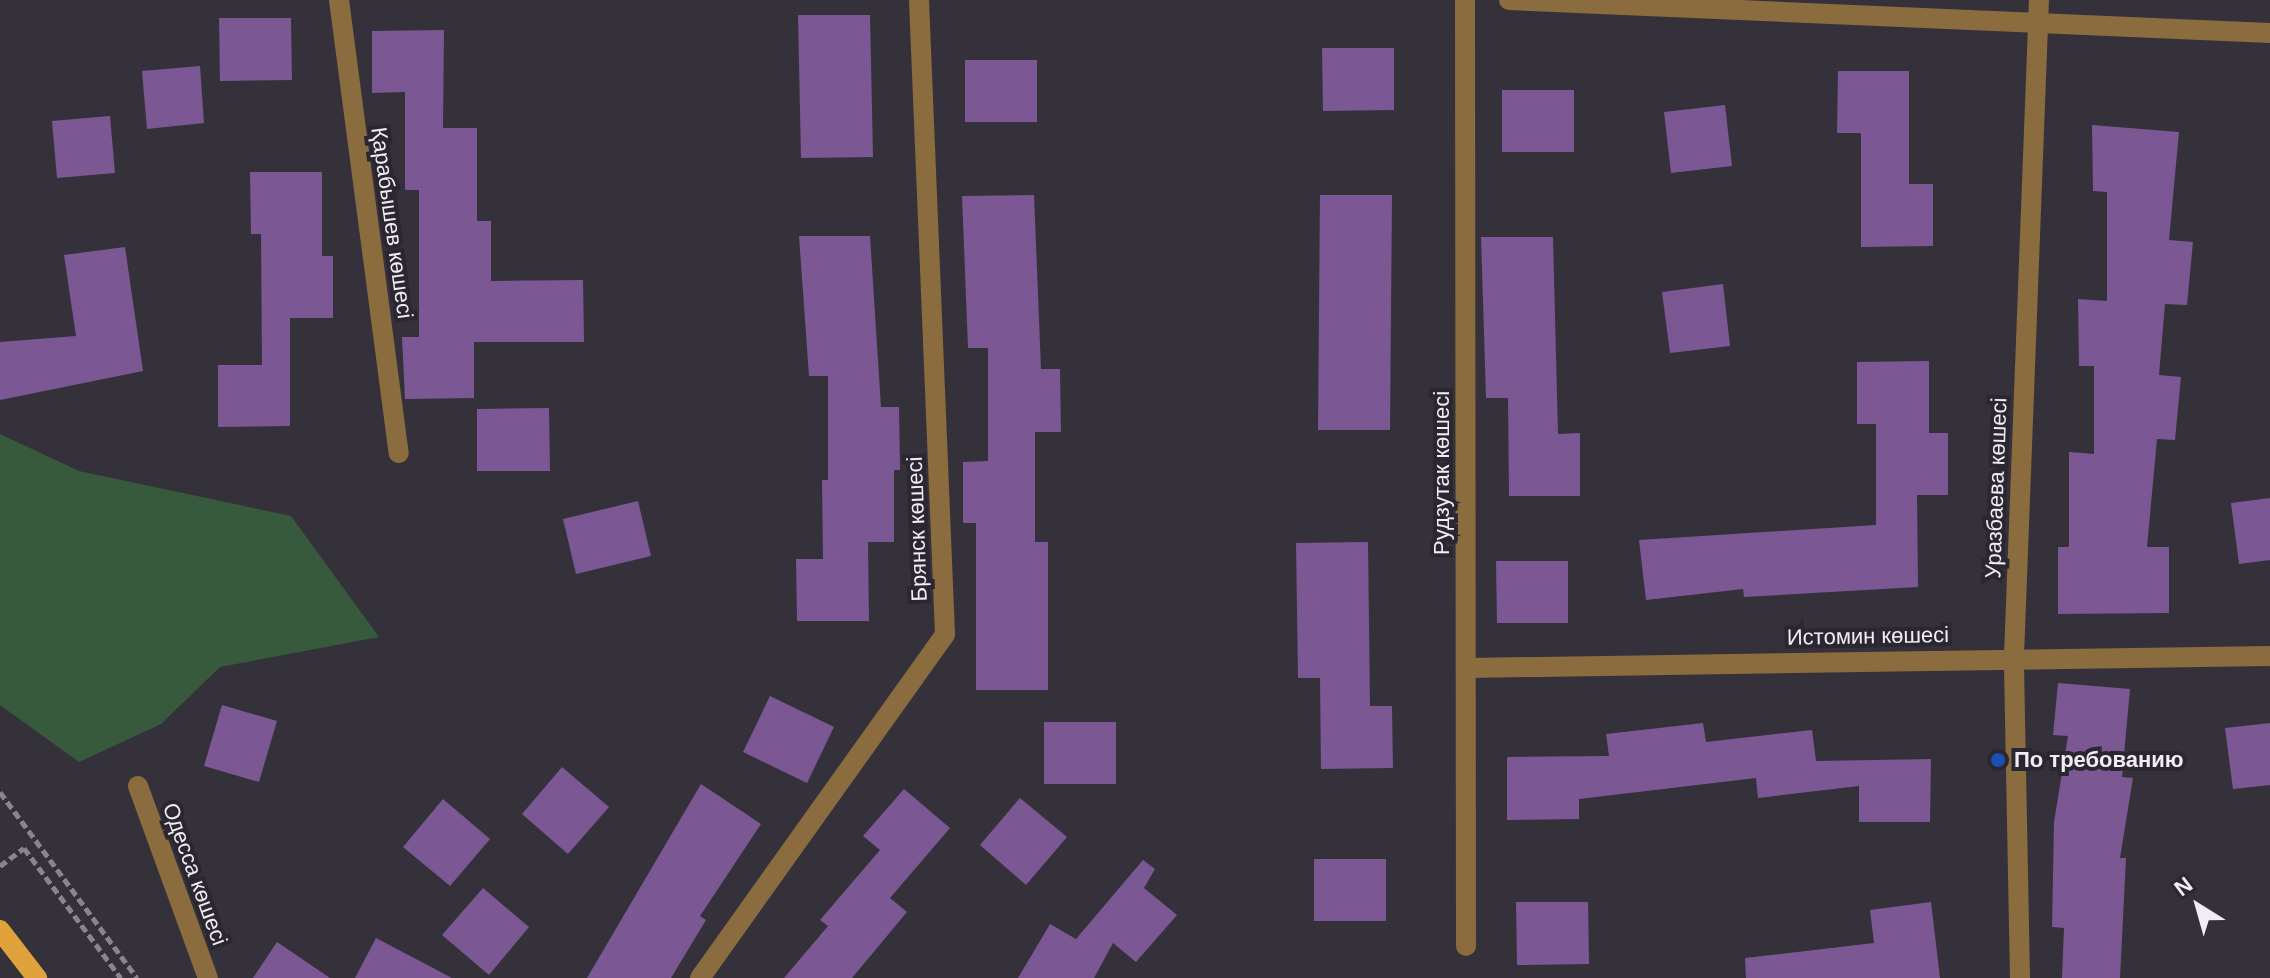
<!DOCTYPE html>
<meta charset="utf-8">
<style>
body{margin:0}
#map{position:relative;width:2270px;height:978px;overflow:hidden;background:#35313b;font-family:Helvetica,sans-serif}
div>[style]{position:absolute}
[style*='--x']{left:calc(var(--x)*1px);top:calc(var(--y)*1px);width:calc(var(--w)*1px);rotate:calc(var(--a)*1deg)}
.green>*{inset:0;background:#375a3c}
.building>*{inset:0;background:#7b5793}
.path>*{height:5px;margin-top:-2.5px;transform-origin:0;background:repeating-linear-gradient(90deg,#89858e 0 8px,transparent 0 12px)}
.minor>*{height:20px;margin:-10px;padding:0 10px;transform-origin:10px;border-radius:10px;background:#8a6c3f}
.tertiary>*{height:20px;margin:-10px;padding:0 10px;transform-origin:10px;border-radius:10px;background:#8a6c3f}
.primary>*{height:20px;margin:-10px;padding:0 10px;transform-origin:10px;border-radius:10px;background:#e0a33b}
.dots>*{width:22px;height:22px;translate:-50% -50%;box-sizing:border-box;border:4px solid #2b2731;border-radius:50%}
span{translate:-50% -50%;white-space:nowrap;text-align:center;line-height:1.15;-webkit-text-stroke:8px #2b2731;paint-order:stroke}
.street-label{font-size:22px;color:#f0edf4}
.poi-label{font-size:22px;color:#f0edf4;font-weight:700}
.left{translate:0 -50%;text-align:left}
.north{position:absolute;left:2158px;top:866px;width:80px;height:80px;-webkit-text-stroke:6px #2b2731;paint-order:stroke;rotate:323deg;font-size:22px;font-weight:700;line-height:32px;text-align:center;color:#f0edf4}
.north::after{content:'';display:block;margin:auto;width:28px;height:36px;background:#f0edf4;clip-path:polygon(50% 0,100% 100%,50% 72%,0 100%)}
</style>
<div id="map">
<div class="green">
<i style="clip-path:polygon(0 434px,79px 471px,291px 516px,379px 637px,220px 667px,161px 724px,79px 762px,0 705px)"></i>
</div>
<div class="building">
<i style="clip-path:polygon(798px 15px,870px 15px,873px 157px,801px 158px)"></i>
<i style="clip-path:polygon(219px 18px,291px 18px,292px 80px,220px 81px)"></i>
<i style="clip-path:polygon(444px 30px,443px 128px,477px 128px,477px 221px,491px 221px,491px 281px,583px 280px,584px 342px,474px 342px,474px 398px,405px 399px,402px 337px,419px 337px,419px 190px,405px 190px,405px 92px,372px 93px,372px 31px)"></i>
<i style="clip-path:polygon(1322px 48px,1394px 48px,1394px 110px,1323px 111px)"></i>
<i style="clip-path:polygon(965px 60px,1037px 60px,1037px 122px,965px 122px)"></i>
<i style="clip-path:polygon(200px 66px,204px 123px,147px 129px,142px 71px)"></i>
<i style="clip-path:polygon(1838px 71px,1909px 71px,1909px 184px,1933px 184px,1933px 246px,1861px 247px,1861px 133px,1837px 133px)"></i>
<i style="clip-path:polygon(1502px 90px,1574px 90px,1574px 152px,1502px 152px)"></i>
<i style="clip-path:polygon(1725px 105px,1732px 166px,1671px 173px,1664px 112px)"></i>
<i style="clip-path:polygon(110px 116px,115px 173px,57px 178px,52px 121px)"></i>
<i style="clip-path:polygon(2092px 125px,2179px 132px,2169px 240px,2193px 242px,2187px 305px,2165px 304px,2159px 375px,2181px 377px,2175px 440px,2157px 439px,2147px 547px,2169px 547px,2169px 613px,2058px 614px,2058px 547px,2069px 547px,2069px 452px,2094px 454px,2094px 366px,2079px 366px,2078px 299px,2107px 301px,2107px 192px,2093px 191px)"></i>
<i style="clip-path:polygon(250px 172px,322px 172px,322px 256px,333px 256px,333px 318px,290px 318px,290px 426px,218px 427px,218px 365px,262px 365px,261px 234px,251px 234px)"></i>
<i style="clip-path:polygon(1034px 195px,1041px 369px,1060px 369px,1061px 432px,1035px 432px,1035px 542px,1048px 542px,1048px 690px,976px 690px,976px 523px,963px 523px,963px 462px,988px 461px,988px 348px,968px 348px,962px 196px)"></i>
<i style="clip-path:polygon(1320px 195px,1392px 195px,1390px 430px,1318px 430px)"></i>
<i style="clip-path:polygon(799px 236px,870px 236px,881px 407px,899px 407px,900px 470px,894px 470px,894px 542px,868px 542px,869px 621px,797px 621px,796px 559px,823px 559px,822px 480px,828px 480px,828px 376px,809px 376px)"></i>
<i style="clip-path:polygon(1481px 237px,1553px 237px,1558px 434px,1580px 433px,1580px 496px,1509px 496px,1508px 398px,1486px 398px)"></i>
<i style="clip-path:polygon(125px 247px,143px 371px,0 400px,0 342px,76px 336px,64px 255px)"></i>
<i style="clip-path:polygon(1723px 284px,1730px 346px,1670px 353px,1662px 292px)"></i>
<i style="clip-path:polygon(1929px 361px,1929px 433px,1948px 433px,1948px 495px,1917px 495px,1918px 587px,1744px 597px,1743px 589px,1646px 600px,1639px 540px,1876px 525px,1876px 424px,1857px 424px,1857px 362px)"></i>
<i style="clip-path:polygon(549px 408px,550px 471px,477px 471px,477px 409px)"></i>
<i style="clip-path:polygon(2270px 498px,2270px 560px,2239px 564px,2231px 503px)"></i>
<i style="clip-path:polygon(638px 501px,651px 556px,576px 574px,563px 519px)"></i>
<i style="clip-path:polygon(1368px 542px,1370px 706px,1392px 706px,1393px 768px,1321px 769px,1320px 678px,1298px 678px,1296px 543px)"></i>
<i style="clip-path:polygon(1496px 561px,1568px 561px,1568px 623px,1497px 623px)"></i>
<i style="clip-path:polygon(2058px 683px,2130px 689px,2122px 777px,2133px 778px,2120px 858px,2126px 858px,2120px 978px,2062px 978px,2064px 928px,2052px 927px,2054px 822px,2068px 736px,2053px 735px)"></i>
<i style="clip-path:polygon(770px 696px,834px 727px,807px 783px,743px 752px)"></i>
<i style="clip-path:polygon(222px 705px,277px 721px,259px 782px,204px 766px)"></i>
<i style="clip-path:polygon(1044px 722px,1116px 722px,1116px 784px,1044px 784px)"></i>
<i style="clip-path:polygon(1703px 723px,1706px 742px,1812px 730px,1816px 761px,1931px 759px,1930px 822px,1859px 822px,1859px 786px,1758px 798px,1756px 778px,1579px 799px,1579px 819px,1507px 820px,1507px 757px,1609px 756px,1606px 734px)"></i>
<i style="clip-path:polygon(2270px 723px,2270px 785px,2233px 789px,2225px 728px)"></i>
<i style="clip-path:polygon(562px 767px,609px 807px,568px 854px,522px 814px)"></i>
<i style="clip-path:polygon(701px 784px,761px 824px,700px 916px,706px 920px,671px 978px,587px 978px)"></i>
<i style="clip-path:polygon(904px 789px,950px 828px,890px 898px,907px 912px,852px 978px,784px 978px,828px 926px,820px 920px,880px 850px,863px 836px)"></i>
<i style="clip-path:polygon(1020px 798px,1067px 837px,1026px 885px,980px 845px)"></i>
<i style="clip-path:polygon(443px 799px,490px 839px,450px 886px,403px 847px)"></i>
<i style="clip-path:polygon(1314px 859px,1386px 859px,1386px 921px,1314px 921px)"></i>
<i style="clip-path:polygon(1143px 860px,1155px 869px,1144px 888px,1177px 915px,1136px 962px,1113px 943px,1094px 978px,1018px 978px,1050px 924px,1076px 939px)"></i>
<i style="clip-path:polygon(483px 888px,529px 927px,489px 975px,442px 935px)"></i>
<i style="clip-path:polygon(1516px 902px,1588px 902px,1589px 964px,1517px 965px)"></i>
<i style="clip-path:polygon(1931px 902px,1940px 978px,1746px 978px,1745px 958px,1874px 943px,1870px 910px)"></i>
<i style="clip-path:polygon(376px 938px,452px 978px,355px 978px)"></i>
<i style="clip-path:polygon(277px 942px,330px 978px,253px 978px)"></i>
</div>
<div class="path">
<i style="--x:0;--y:792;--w:231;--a:53.6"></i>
<i style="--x:0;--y:866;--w:30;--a:-37"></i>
<i style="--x:24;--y:848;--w:162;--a:53.3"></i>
</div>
<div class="minor">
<i style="--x:339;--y:0;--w:457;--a:82.5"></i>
<i style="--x:1465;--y:0;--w:946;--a:89.94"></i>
<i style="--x:1509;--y:0;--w:762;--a:2.48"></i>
<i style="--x:1466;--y:668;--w:804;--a:-0.86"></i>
<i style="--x:138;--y:786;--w:204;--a:70"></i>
<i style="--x:700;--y:978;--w:422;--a:-54.5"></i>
<i style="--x:945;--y:634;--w:635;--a:-92.35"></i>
</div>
<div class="tertiary">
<i style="--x:2020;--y:978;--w:322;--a:-91.1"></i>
<i style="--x:2014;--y:656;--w:656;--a:-87.82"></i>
</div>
<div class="primary">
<i style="--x:0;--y:930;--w:61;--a:52.4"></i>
</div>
<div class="dots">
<i style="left:1998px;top:760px;background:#1a4fb4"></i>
</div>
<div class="street-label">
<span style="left:392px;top:223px;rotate:82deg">Қарабышев көшесі</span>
<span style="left:1442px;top:473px;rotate:-90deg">Рудзутак көшесі</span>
<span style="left:1996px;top:488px;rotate:-88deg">Уразбаева көшесі</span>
<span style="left:917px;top:529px;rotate:-92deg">Брянск көшесі</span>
<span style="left:1868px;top:636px;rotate:-1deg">Истомин көшесі</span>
<span style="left:195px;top:874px;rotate:70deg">Одесса көшесі</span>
</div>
<div class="poi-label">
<span class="left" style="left:2014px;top:760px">По требованию</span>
</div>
<div class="north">N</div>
</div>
